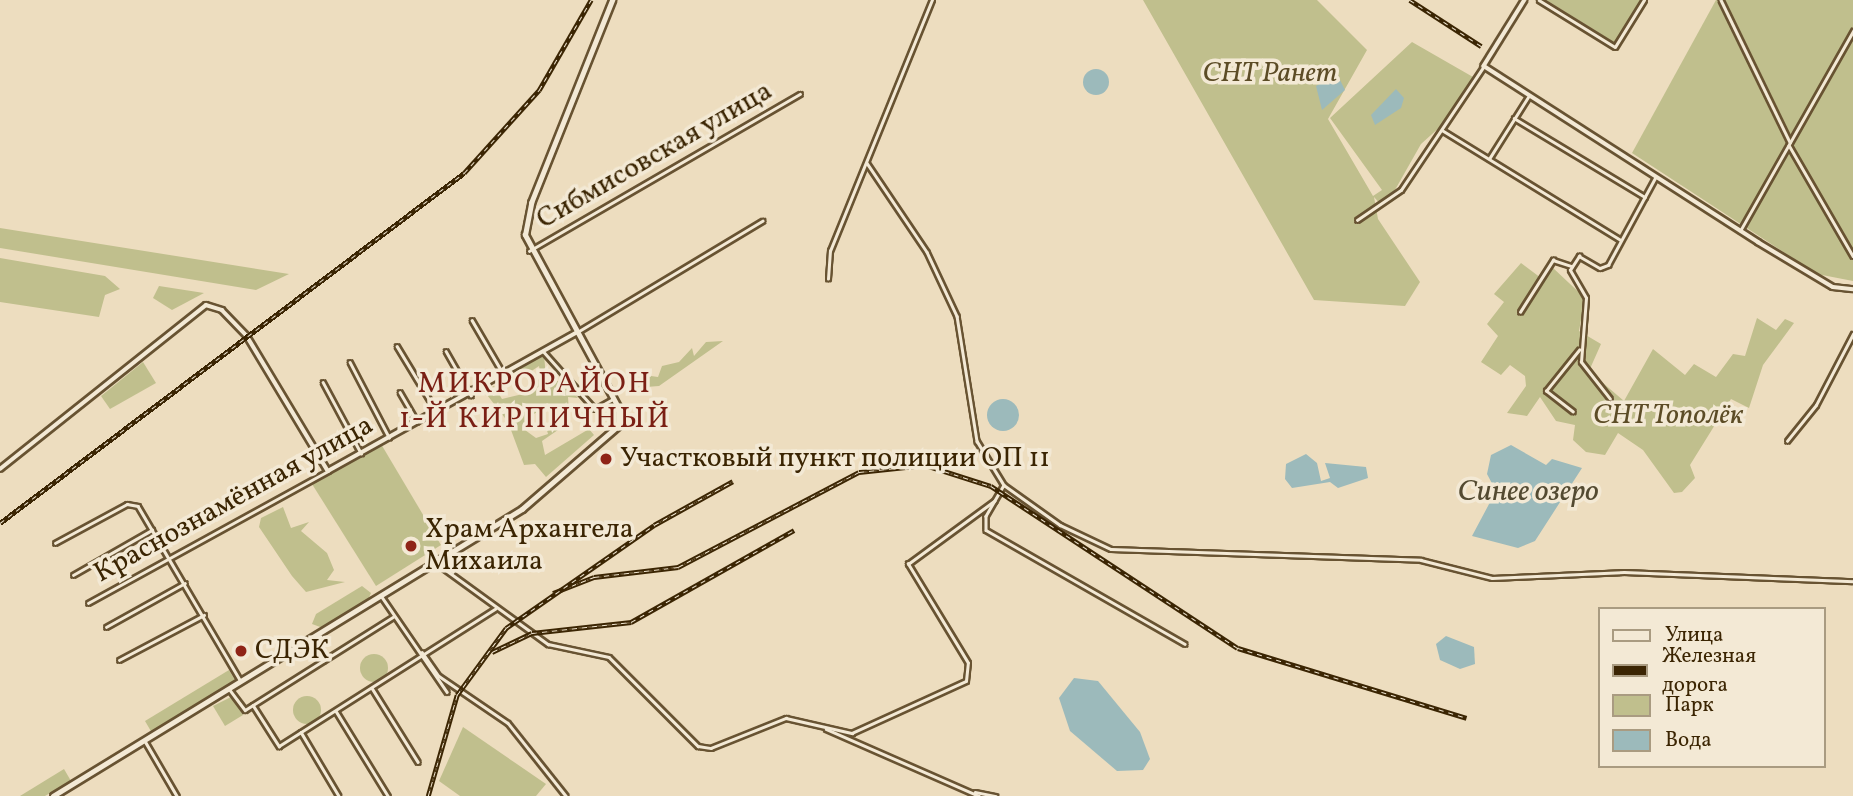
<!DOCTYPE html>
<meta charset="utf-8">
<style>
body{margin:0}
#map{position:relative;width:1853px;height:796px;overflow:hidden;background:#edddbf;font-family:Vollkorn,serif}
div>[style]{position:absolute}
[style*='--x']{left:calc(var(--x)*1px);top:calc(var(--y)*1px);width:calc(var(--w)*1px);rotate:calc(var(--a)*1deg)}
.green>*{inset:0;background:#c0bf8d}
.round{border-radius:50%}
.water>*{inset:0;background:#9cbabb}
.roads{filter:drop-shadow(2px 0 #685332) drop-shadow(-2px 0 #685332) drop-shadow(0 2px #685332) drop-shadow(0 -2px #685332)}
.minor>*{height:2.5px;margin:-1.25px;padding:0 1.25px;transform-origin:1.25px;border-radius:1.25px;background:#f3e9d5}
.tertiary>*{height:3.5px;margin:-1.75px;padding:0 1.75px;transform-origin:1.75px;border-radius:1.75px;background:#f3e9d5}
.secondary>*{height:4.5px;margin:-2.25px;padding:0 2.25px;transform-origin:2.25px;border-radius:2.25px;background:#f3e9d5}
.rail>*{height:4.5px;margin-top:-2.25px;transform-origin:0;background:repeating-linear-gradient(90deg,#f3e9d5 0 5px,#3b2503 0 10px);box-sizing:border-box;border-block:2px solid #3b2503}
.dots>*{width:19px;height:19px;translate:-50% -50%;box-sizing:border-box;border:4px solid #f3e9d5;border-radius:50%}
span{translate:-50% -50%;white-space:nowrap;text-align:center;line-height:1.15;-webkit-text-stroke:7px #f3e9d5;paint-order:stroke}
.park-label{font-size:28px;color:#5c4c26;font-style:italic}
.street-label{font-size:28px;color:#3b2503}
.poi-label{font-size:28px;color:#3b2503}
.left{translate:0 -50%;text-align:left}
.neighbourhood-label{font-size:30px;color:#7a1f14;letter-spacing:2px}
.water-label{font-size:30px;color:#534a31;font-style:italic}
.legend{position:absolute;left:1598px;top:607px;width:228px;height:161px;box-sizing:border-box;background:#f3e9d5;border:2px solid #a99b81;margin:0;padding:9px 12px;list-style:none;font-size:21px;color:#3b2503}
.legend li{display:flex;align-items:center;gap:14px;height:35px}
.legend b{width:35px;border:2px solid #a99b81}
</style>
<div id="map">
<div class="green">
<i style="clip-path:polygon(1143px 0,1317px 0,1367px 50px,1328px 119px,1373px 196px,1382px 190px,1330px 118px,1412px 42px,1473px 77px,1441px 126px,1421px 144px,1391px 197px,1382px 206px,1374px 197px,1378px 219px,1420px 282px,1405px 306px,1314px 300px)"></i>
<i style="clip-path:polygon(1546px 0,1641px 0,1615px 43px)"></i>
<i style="clip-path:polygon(1716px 0,1853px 0,1853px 281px,1817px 274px,1632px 153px)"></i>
<i style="clip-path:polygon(0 228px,289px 274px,256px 290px,0 248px)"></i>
<i style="clip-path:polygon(0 258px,105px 276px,120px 289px,105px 295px,99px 317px,0 302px)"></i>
<i style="clip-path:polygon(1521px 263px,1545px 281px,1552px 267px,1585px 298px,1579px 331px,1601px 344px,1589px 371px,1624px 401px,1653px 349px,1685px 375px,1694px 364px,1716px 377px,1733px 354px,1745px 356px,1757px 318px,1776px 330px,1785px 319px,1794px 323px,1763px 365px,1749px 408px,1731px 399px,1690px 465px,1695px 478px,1682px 492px,1674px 493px,1643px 450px,1618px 433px,1605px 455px,1586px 452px,1573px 440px,1575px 425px,1556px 421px,1540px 397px,1527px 416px,1507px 413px,1526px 386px,1525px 376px,1510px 365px,1501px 375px,1481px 362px,1498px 336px,1487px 324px,1504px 302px,1494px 294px)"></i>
<i style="clip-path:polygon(159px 286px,204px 293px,172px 310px,153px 298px)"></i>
<i style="clip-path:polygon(723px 341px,659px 386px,646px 387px,644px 375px,658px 377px,662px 366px,679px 362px,692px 348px,694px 356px,706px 342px)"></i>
<i style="clip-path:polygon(544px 355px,546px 377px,564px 383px,578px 398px,568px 397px,569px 411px,545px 406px,526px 420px,525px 430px,536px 438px,548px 434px,545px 423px,555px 429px,568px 423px,542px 441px,545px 455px,589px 429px,594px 435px,546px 477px,535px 464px,524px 465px,508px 422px,484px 391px,494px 386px,502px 399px,527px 393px,541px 377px,539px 366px,527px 374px,520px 369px)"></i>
<i style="clip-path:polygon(143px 362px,156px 383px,110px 409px,101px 396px)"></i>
<i style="clip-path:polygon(381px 444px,441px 545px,376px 586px,312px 484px)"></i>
<i style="clip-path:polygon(283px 507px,291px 528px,309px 522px,301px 531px,327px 553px,334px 570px,327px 580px,345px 582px,306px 592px,292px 576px,259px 527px,261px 518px)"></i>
<i style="clip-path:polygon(362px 586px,371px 593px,368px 600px,323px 628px,312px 624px,316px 614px)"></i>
<i class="round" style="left:360px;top:654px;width:28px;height:28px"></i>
<i style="clip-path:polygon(229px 670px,236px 682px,152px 733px,145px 721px)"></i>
<i style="clip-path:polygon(233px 696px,243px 715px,225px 726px,213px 706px)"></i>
<i class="round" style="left:293px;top:696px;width:28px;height:28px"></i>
<i style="clip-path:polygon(463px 727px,546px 784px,536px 796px,460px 796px,439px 781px)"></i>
<i style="clip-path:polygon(64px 769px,71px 781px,45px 796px,20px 796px)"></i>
</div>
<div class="water">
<i class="round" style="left:1083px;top:69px;width:26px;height:26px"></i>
<i style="clip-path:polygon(1337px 74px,1345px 90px,1322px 110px,1316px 86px)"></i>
<i style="clip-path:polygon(1396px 89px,1404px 98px,1401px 108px,1375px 125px,1371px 115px)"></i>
<i class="round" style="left:987px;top:399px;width:32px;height:32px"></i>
<i style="clip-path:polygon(1511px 445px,1546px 465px,1552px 459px,1582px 468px,1535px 541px,1518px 548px,1472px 536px,1496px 491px,1487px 474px,1491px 455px)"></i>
<i style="clip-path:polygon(1306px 454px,1317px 463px,1321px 481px,1330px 478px,1325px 463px,1366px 467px,1368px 478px,1338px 488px,1330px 482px,1292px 488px,1285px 479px,1286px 464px)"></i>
<i style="clip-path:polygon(1446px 636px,1474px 647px,1475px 664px,1460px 669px,1440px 660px,1436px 644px)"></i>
<i style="clip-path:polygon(1074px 678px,1098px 681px,1140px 732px,1150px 759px,1143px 770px,1117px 771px,1070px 731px,1059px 698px)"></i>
</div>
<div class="roads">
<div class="minor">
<i style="--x:1539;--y:0;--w:89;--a:31.7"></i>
<i style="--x:1615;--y:47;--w:55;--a:-58.3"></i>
<i style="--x:1721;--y:0;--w:158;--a:64.1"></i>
<i style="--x:1514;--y:118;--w:153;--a:31.1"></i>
<i style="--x:1442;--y:130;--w:210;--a:31.6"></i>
<i style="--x:1789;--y:145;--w:128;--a:60"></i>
<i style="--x:1489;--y:159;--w:73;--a:-57.8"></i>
<i style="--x:867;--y:163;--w:107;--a:56"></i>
<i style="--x:927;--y:252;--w:71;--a:64.9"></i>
<i style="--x:957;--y:316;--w:127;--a:80.9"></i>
<i style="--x:977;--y:441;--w:52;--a:58.5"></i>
<i style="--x:1004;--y:485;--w:36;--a:120"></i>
<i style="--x:986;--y:516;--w:14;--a:90"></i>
<i style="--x:986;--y:530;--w:229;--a:29.8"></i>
<i style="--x:1357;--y:220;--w:53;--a:-34.3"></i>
<i style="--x:1401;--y:190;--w:149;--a:-56.2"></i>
<i style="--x:1740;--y:231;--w:230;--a:-60.5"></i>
<i style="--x:529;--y:251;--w:313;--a:-30.1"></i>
<i style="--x:828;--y:279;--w:28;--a:-86"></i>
<i style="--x:830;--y:251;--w:271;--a:-67.9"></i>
<i style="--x:1520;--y:312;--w:62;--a:-57.6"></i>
<i style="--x:1553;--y:260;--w:20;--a:18"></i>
<i style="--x:472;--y:320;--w:64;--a:59.8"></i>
<i style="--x:579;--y:331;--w:214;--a:-31"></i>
<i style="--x:397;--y:346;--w:77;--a:58.8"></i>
<i style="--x:446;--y:351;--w:51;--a:60.4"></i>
<i style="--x:544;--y:352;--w:76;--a:48.2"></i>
<i style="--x:595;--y:409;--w:21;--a:-29"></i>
<i style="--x:350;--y:362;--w:85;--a:62.5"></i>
<i style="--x:323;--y:382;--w:81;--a:61.8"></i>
<i style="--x:400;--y:392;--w:34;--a:60"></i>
<i style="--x:1610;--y:399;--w:47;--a:-128.1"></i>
<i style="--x:1581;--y:362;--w:64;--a:-85.5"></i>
<i style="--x:1586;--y:298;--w:32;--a:-120"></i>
<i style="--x:1570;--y:270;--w:17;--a:-57"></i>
<i style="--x:1579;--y:256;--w:24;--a:30"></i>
<i style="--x:1600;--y:268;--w:9;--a:-21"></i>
<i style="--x:1608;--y:265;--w:99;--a:-61.6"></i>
<i style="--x:1573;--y:412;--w:34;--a:-142"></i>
<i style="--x:1546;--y:391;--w:53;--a:-51.2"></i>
<i style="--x:1787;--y:441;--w:46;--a:-51.1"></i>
<i style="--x:1816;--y:405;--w:80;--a:-62.5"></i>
<i style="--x:1004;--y:485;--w:69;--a:35.5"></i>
<i style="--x:1060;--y:525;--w:56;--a:25.2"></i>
<i style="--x:1111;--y:549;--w:310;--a:2"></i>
<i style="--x:1421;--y:560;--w:73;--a:14.2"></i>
<i style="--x:1492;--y:578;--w:132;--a:-2.6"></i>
<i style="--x:1624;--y:572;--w:229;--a:2.3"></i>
<i style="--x:55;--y:543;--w:82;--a:-28.4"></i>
<i style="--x:127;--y:504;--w:11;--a:10"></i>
<i style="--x:138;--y:506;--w:202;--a:59.6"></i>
<i style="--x:435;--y:562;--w:140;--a:36"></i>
<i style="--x:548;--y:644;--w:62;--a:12"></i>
<i style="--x:609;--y:657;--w:126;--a:45"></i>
<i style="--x:698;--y:746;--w:13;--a:9"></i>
<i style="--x:711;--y:748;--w:81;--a:-21.8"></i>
<i style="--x:786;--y:718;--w:68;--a:12.8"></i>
<i style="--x:852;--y:733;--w:125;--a:-24.5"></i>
<i style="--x:966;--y:681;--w:18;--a:-84"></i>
<i style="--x:968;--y:663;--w:116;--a:-121.2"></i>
<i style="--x:908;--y:564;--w:107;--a:-36.2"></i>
<i style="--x:73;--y:575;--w:91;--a:-29.7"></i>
<i style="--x:382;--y:597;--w:115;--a:55.6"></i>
<i style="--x:88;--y:603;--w:274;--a:-28.8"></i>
<i style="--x:106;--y:627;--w:90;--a:-29.1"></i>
<i style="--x:316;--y:638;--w:24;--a:73"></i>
<i style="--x:422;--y:652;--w:29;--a:55"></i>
<i style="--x:439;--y:676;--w:83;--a:34.3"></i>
<i style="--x:508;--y:723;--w:93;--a:51.5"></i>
<i style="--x:119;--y:660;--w:96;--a:-27.9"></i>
<i style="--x:372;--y:688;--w:87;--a:58.1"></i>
<i style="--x:230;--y:690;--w:25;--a:53"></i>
<i style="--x:245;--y:710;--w:176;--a:-32.2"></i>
<i style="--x:253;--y:705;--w:49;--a:57.6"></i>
<i style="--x:279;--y:746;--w:256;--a:-32.4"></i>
<i style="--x:336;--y:711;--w:100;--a:58.5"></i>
<i style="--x:826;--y:729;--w:167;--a:23.6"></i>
<i style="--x:301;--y:732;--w:74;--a:59.3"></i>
<i style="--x:145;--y:741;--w:64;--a:59.8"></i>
<i style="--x:975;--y:792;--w:21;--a:11"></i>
</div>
<div class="tertiary">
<i style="--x:1525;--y:0;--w:78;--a:121.8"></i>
<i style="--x:1484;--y:66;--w:326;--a:32.7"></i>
<i style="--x:1758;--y:242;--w:87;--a:31"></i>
<i style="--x:1833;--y:287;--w:20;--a:6"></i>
<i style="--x:0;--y:469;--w:263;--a:-38.5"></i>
<i style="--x:206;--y:305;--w:17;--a:17"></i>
<i style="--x:222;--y:310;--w:36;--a:46"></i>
<i style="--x:247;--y:336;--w:157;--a:59"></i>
<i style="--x:328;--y:471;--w:284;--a:-29.1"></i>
</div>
<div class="secondary">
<i style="--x:53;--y:796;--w:550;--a:-31.46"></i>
<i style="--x:522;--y:509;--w:128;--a:-40.9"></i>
<i style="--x:619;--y:425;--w:16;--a:-90"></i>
<i style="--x:619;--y:409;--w:198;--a:-118.4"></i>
<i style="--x:525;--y:235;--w:33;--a:-79"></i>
<i style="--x:531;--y:203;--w:219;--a:-68.2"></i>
</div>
</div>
<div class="rail">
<i style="--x:1410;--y:0;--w:85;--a:32.9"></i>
<i style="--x:0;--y:523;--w:581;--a:-37.03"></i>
<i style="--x:464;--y:173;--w:112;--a:-47.9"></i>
<i style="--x:539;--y:90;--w:104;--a:-60"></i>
<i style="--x:553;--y:593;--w:44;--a:-21.3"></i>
<i style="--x:594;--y:577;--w:85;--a:-6.8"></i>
<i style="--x:678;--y:567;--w:204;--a:-27.7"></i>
<i style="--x:859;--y:472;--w:66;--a:-6.1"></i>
<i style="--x:925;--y:465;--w:69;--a:17.7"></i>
<i style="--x:991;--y:486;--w:295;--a:33.3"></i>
<i style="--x:1238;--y:648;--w:239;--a:17"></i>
<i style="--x:492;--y:652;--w:44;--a:-25.4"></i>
<i style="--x:532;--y:633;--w:100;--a:-6.3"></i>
<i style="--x:631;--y:622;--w:187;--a:-29.4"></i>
<i style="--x:428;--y:796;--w:105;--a:-74"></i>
<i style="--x:457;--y:695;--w:83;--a:-53.8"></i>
<i style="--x:506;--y:628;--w:180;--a:-34.8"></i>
<i style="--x:654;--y:525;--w:90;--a:-29.1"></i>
</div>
<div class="dots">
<i style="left:606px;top:459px;background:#8f2418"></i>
<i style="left:411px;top:546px;background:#8f2418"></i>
<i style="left:241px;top:651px;background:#8f2418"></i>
</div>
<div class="park-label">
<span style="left:1270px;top:74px">СНТ Ранет</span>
<span style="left:1668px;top:416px">СНТ Тополёк</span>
</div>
<div class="street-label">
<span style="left:655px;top:156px;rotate:-30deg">Сибмисовская улица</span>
<span style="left:234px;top:500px;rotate:-29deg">Краснознамённая улица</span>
</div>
<div class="poi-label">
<span class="left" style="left:620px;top:459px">Участковый пункт полиции ОП 11</span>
<span class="left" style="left:425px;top:546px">Храм Архангела<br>Михаила</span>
<span class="left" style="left:255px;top:651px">СДЭК</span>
</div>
<div class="neighbourhood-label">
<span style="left:535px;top:401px">МИКРОРАЙОН<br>1-Й КИРПИЧНЫЙ</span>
</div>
<div class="water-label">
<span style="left:1528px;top:492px">Синее озеро</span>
</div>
<ul class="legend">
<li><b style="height:9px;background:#f3e9d5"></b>Улица</li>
<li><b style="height:9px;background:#3b2503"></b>Железная дорога</li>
<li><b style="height:19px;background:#c0bf8d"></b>Парк</li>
<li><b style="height:19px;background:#9cbabb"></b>Вода</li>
</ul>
</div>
